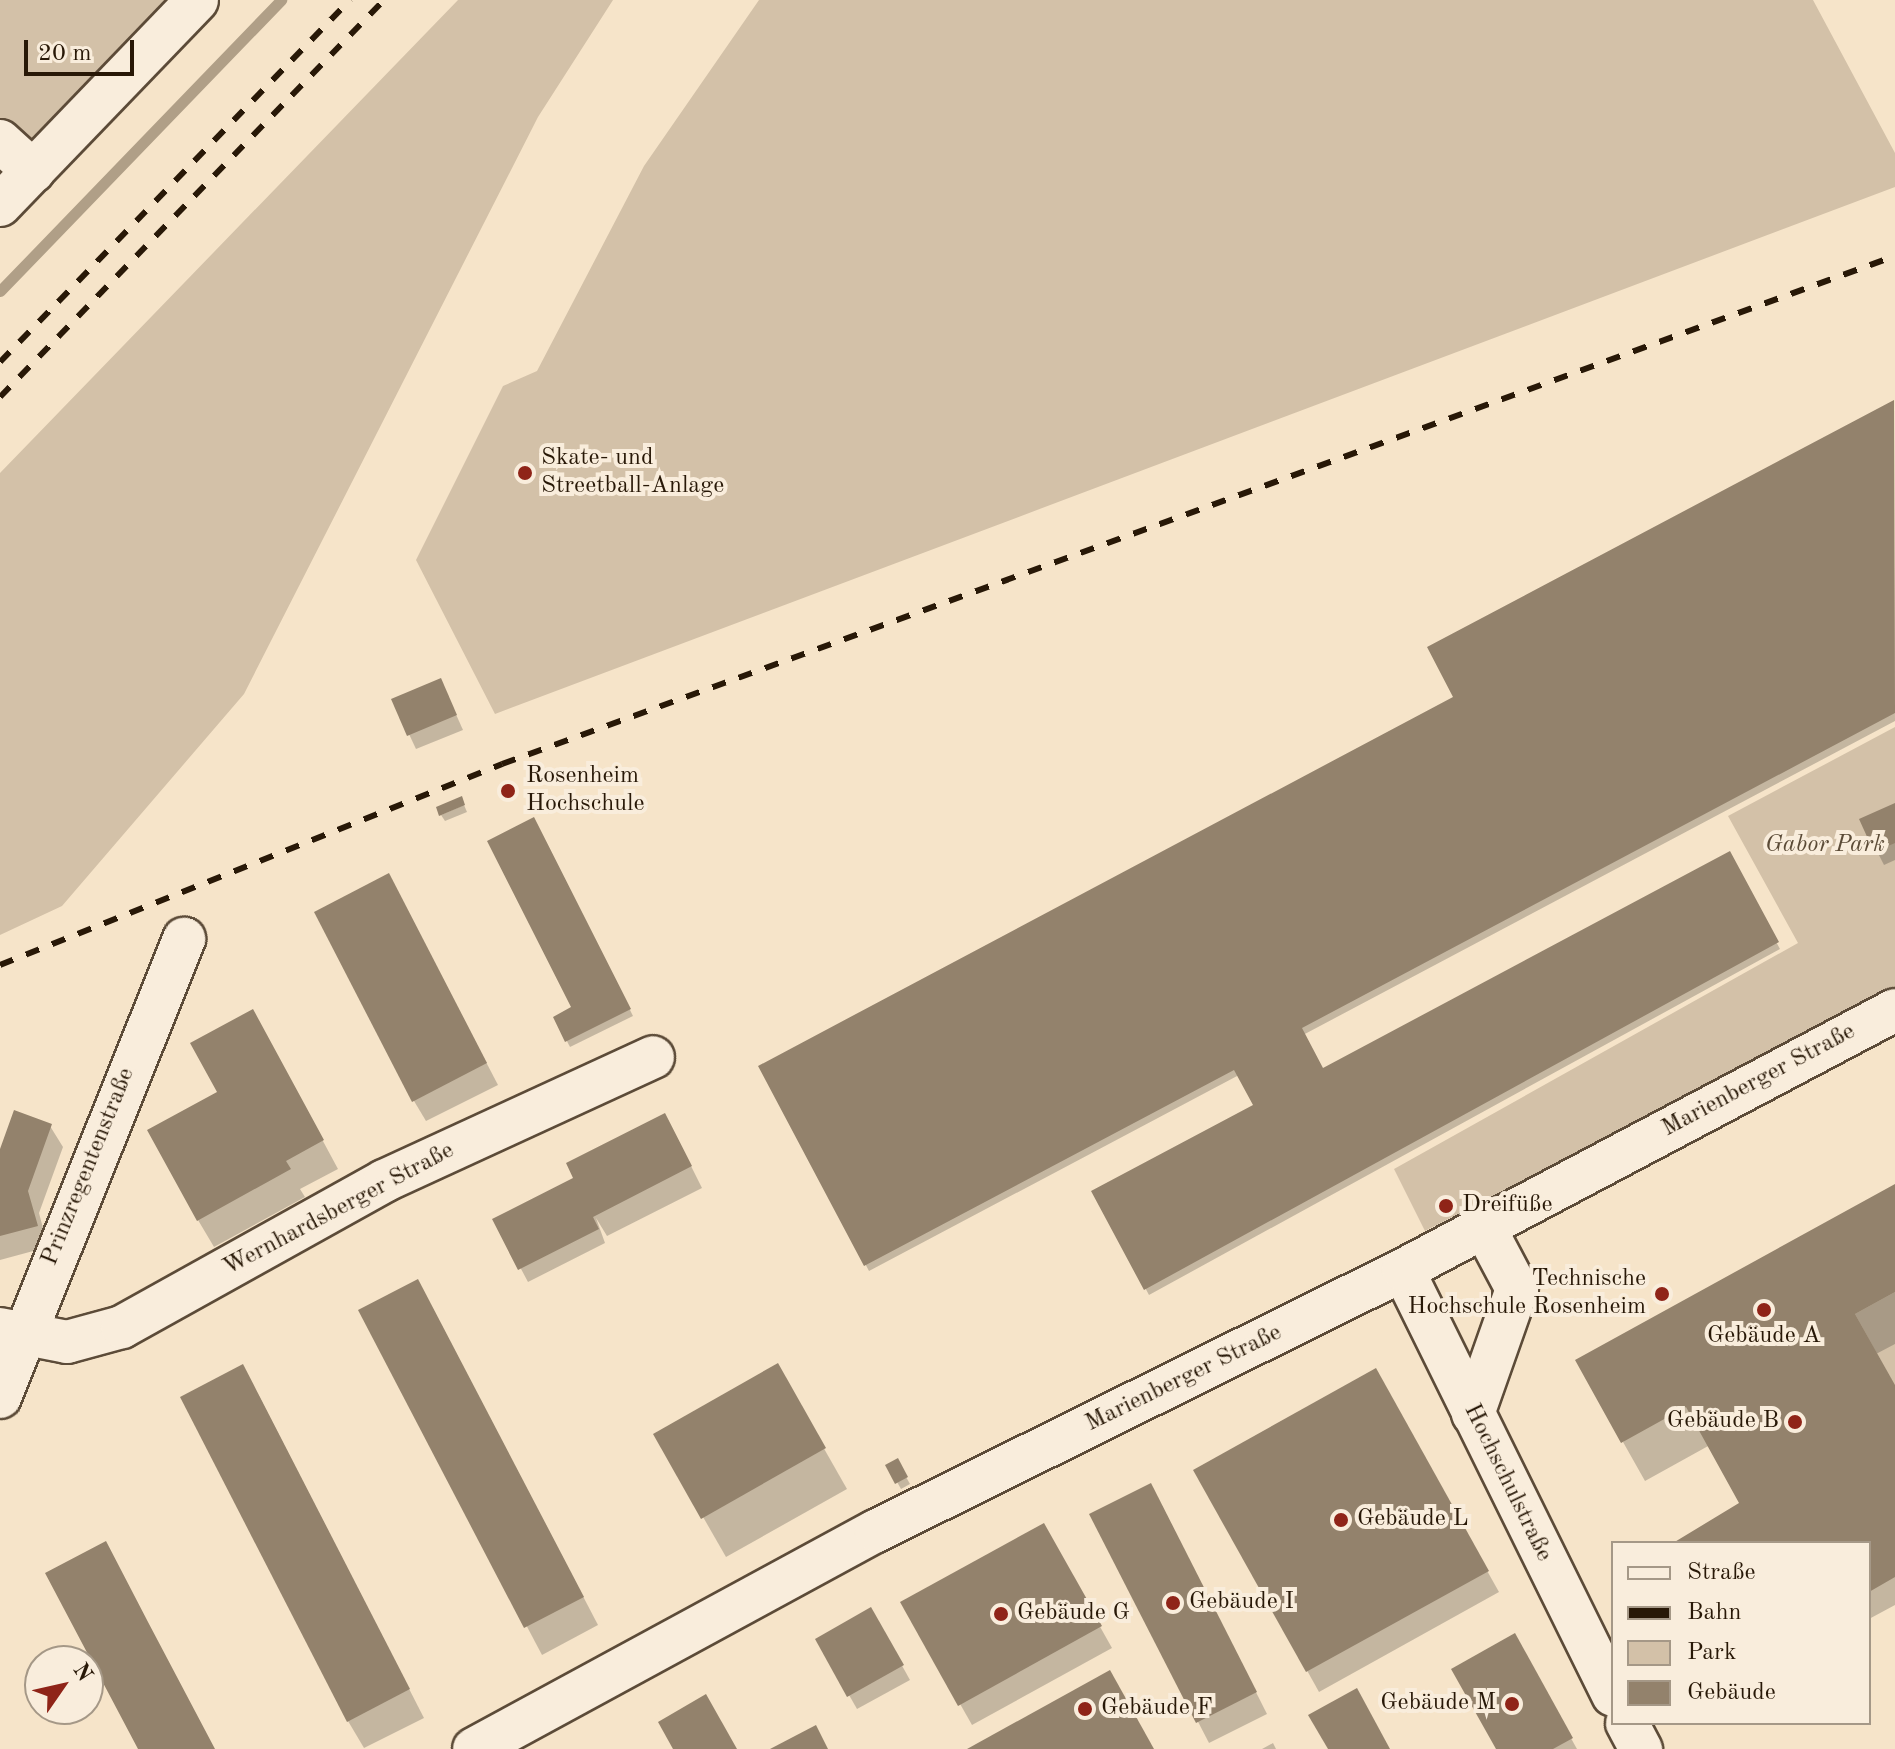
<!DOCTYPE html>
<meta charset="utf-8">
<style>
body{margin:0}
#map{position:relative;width:1895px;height:1749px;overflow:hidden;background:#f6e4c9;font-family:"Old Standard TT",serif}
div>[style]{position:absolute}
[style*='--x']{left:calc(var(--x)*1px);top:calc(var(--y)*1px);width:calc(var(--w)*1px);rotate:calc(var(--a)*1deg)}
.green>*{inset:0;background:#d3c1a8}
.shadow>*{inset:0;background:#0003}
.stream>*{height:11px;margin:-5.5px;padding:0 5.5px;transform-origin:5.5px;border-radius:5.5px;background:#b09f87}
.building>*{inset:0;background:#93826c}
.roads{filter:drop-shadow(2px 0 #5c4b38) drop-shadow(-2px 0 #5c4b38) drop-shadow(0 2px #5c4b38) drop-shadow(0 -2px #5c4b38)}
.minor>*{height:42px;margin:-21px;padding:0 21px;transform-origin:21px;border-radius:21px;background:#f9eddc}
.rail>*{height:6px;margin-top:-3px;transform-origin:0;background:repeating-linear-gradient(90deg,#281807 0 14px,transparent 0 28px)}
.dots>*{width:22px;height:22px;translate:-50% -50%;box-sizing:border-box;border:4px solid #f9eddc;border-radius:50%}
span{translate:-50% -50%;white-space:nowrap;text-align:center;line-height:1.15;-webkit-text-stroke:8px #f9eddc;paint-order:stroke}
.poi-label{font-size:24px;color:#281807}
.left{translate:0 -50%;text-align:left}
.right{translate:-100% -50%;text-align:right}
.park-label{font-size:24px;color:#5b4b37;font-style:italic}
.street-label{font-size:24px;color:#281807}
.legend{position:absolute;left:1611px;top:1541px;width:260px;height:184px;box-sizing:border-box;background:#f9eddc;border:2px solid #a59887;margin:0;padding:10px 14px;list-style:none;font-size:24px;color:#281807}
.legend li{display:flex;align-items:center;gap:16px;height:40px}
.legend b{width:40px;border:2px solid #a59887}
.north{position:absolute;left:24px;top:1645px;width:80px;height:80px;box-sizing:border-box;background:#f9eddc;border:2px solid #a59887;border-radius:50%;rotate:56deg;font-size:22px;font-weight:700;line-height:32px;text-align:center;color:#281807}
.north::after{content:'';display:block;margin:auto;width:28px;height:36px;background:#8f2418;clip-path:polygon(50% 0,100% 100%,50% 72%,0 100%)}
.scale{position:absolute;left:24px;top:40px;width:110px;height:36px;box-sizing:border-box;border:4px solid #281807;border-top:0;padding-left:10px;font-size:24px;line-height:28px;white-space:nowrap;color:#281807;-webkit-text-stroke:6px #f9eddc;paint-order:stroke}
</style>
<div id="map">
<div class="green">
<i style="clip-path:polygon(0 0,197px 0,0 205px)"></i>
<i style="clip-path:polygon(458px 0,613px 0,538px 117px,244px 694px,62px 906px,0 935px,0 473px)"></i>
<i style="clip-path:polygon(759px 0,1813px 0,1895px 153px,1895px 187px,495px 714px,416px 560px,503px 386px,537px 371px,644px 166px)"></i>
<i style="clip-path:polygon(1895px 727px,1895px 989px,1425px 1231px,1394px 1169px,1798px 943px,1728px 816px)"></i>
<i style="clip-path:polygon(1895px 1292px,1895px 1386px,1855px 1314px)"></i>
</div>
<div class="shadow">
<i style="clip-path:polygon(1893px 402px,1895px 721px,1303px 1035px,1323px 1071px,1729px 854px,1780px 949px,1149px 1295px,1094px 1192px,1256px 1106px,1239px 1075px,869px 1271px,760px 1066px,1456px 698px)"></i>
<i style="clip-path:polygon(441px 681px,463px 730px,416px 749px,393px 700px)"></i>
<i style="clip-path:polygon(464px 805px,467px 812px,445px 821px,441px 815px)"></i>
<i style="clip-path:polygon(1895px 805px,1895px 860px,1884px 865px,1861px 820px)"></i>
<i style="clip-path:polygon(400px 897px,498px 1085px,426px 1121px,414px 1101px)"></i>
<i style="clip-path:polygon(624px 998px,633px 1016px,570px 1047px,555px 1018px)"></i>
<i style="clip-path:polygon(268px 1039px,338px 1169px,300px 1189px,305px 1197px,214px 1247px,198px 1220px,220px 1092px)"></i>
<i style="clip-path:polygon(50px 1126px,63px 1147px,39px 1213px,48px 1247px,0 1260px,0 1155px)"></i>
<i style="clip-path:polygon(676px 1136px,702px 1188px,607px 1236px,596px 1218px,605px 1243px,528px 1282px,495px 1220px)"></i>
<i style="clip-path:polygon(1895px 1186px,1895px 1344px,1876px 1354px,1895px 1389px,1895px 1605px,1869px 1619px,1869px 1543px,1675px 1543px,1742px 1504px,1710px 1445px,1645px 1481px,1623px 1442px)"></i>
<i style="clip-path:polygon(433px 1309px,598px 1625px,542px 1655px,360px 1311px)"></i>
<i style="clip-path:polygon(777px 1366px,847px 1489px,726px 1557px,656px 1435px)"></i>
<i style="clip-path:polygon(1375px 1371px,1499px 1592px,1319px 1692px,1196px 1471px)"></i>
<i style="clip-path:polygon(258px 1394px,424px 1718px,364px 1748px,348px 1721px)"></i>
<i style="clip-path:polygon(897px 1461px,910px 1484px,901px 1489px,888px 1466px)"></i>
<i style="clip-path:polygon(1162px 1506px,1267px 1714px,1209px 1743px,1091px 1515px)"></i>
<i style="clip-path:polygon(1043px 1525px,1112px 1648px,972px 1725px,903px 1603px)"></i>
<i style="clip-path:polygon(871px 1610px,910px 1680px,857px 1709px,817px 1639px)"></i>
<i style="clip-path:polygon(1514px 1636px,1577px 1749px,1498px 1749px)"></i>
<i style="clip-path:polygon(1273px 1743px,1276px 1749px,1262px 1749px)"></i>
</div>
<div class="stream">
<i style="--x:0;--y:291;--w:405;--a:-46"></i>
</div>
<div class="building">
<i style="clip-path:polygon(1894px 400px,1895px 713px,1302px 1028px,1323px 1068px,1730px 851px,1779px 942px,1144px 1290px,1091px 1191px,1253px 1105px,1234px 1070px,864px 1266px,758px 1066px,1453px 697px,1427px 647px)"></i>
<i style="clip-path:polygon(441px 678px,457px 715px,407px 736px,391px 699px)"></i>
<i style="clip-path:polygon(462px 796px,465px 805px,439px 816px,436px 807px)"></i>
<i style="clip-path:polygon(1895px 803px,1895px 843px,1874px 852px,1859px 819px)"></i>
<i style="clip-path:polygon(534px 817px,631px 1009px,565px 1042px,553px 1017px,571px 1007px,487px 841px)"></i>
<i style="clip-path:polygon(389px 873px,487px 1063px,412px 1102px,314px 912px)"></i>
<i style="clip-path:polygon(253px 1009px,324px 1140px,286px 1161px,291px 1169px,197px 1221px,147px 1130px,217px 1092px,190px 1043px)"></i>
<i style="clip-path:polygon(14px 1110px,52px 1124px,28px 1191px,38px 1226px,0 1236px,0 1149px)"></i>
<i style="clip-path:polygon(665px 1113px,692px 1166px,593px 1217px,599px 1229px,518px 1270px,492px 1219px,573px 1178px,566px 1163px)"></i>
<i style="clip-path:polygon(1895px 1184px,1895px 1292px,1855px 1314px,1895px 1385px,1895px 1577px,1869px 1592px,1869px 1543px,1673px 1543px,1739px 1503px,1686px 1407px,1621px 1443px,1575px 1360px)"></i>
<i style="clip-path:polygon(418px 1279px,584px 1597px,524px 1628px,358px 1310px)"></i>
<i style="clip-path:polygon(778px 1363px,826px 1448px,701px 1519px,653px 1434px)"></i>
<i style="clip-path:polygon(243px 1364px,410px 1689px,347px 1722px,180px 1397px)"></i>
<i style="clip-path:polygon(1376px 1368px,1489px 1571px,1306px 1672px,1193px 1470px)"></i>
<i style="clip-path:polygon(898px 1458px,908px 1477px,895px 1484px,885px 1465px)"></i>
<i style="clip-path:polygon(1151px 1483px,1257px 1692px,1196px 1723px,1089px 1514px)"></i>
<i style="clip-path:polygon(1044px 1523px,1102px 1626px,958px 1706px,900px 1602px)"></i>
<i style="clip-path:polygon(106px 1541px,148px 1622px,215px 1749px,138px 1749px,45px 1573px)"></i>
<i style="clip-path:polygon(871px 1607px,904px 1665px,847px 1697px,815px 1639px)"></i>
<i style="clip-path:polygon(1515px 1633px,1573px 1738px,1553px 1749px,1496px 1749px,1451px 1669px)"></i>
<i style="clip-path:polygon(1110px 1670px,1154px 1749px,967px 1749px)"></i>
<i style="clip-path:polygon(1357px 1688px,1390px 1749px,1328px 1749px,1308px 1715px)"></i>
<i style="clip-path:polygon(706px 1694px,737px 1749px,673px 1749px,658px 1722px)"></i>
<i style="clip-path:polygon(816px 1725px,828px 1749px,770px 1749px)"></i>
</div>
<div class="roads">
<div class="minor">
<i style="--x:0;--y:141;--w:45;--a:42.3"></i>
<i style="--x:0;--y:205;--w:284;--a:-46.1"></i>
<i style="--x:1403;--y:1270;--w:474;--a:63.7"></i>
<i style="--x:0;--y:1329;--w:68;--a:11"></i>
<i style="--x:67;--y:1342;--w:57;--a:-15.3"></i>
<i style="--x:122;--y:1327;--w:300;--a:-29.1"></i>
<i style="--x:384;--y:1181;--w:296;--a:-24.7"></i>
<i style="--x:0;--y:1397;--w:494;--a:-68.1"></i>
<i style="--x:1473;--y:1414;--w:133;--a:-70.6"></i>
<i style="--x:1517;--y:1289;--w:70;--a:-118"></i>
<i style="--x:1627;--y:1723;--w:30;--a:62"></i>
<i style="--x:474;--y:1749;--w:457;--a:-28.5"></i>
<i style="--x:876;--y:1531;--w:588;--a:-26.35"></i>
<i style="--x:1403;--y:1270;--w:556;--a:-27.85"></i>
</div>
</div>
<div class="rail">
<i style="--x:0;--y:362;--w:504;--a:-45.97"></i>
<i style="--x:0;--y:397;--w:552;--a:-45.95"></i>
<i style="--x:0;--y:965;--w:541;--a:-21.82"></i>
<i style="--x:502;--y:764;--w:1483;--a:-20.04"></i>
</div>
<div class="dots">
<i style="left:525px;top:473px;background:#8f2418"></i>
<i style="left:508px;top:791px;background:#8f2418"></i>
<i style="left:1446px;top:1206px;background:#8f2418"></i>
<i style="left:1662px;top:1294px;background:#8f2418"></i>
<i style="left:1764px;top:1310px;background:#8f2418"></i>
<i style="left:1795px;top:1422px;background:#8f2418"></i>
<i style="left:1341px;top:1520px;background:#8f2418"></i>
<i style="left:1173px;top:1603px;background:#8f2418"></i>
<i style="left:1001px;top:1614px;background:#8f2418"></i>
<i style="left:1512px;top:1704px;background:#8f2418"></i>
<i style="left:1085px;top:1709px;background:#8f2418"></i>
</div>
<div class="poi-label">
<span class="left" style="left:541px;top:473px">Skate- und<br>Streetball-Anlage</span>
<span class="left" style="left:526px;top:791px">Rosenheim<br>Hochschule</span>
<span class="left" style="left:1462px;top:1206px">Dreifüße</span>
<span class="right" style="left:1646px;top:1294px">Technische<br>Hochschule Rosenheim</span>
<span style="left:1764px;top:1337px">Gebäude A</span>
<span class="right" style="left:1779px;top:1422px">Gebäude B</span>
<span class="left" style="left:1357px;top:1520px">Gebäude L</span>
<span class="left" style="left:1189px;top:1603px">Gebäude I</span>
<span class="left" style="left:1017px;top:1614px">Gebäude G</span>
<span class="right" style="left:1496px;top:1704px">Gebäude M</span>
<span class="left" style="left:1101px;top:1709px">Gebäude F</span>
</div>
<div class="park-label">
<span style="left:1825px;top:846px">Gabor Park</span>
</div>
<div class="street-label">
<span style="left:1759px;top:1081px;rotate:-28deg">Marienberger Straße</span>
<span style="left:89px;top:1167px;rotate:-68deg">Prinzregentenstraße</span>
<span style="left:339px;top:1210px;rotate:-28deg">Wernhardsberger Straße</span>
<span style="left:1184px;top:1379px;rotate:-26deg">Marienberger Straße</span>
<span style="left:1507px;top:1483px;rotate:64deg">Hochschulstraße</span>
</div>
<ul class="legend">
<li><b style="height:10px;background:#f9eddc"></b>Straße</li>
<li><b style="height:10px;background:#281807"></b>Bahn</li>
<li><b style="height:22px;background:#d3c1a8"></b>Park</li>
<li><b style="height:22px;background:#93826c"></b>Gebäude</li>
</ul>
<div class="north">N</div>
<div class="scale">20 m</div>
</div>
